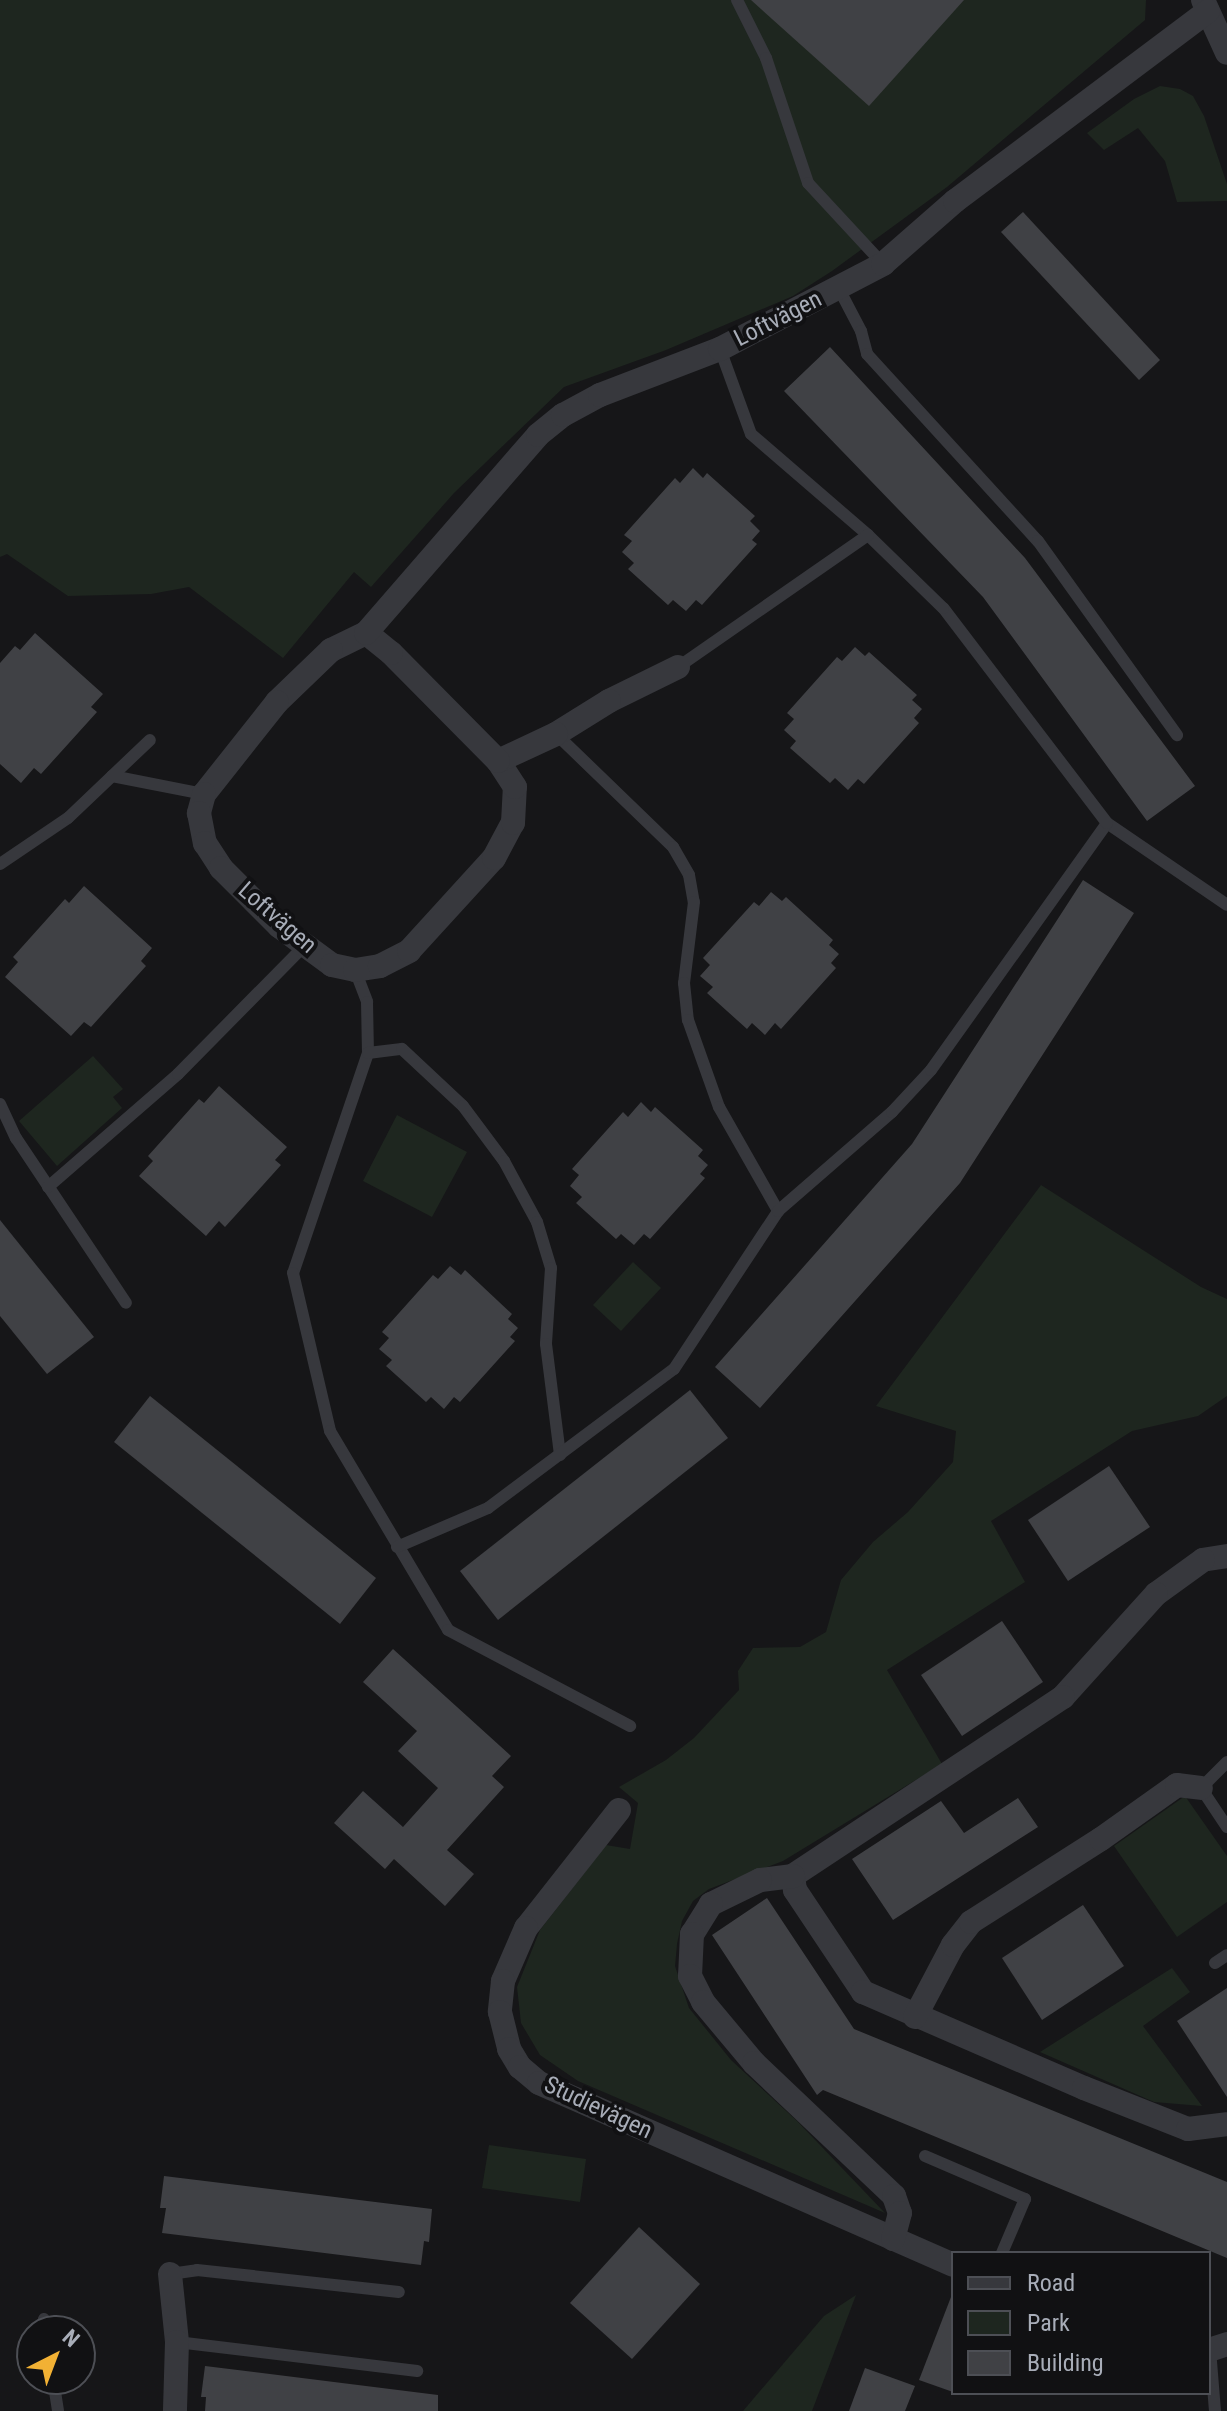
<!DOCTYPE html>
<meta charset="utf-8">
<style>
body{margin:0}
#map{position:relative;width:1227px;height:2411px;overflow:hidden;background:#161618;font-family:"Roboto Condensed",sans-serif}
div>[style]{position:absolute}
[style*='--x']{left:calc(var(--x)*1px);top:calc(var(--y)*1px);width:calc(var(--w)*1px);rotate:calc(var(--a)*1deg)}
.green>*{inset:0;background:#1e261f}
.building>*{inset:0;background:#404145}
.lane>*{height:12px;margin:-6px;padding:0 6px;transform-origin:6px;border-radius:6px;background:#37383d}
.street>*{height:24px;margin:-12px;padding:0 12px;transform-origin:12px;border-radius:12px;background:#37383d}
span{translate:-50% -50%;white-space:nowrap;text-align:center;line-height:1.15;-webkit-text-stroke:8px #111113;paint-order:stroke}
.street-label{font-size:24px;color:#a8adb8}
.legend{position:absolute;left:951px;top:2251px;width:260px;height:144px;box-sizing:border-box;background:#111113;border:2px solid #4d4f55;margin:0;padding:10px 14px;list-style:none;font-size:24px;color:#a8adb8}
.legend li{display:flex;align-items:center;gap:16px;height:40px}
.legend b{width:40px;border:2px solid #4d4f55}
.north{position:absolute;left:16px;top:2315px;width:80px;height:80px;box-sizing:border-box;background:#111113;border:2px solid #4d4f55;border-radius:50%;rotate:42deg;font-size:22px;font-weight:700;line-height:32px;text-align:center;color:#a8adb8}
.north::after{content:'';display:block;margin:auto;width:28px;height:36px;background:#f2b134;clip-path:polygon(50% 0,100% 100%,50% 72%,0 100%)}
</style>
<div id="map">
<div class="green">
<i style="clip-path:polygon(0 0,1146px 0,1145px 20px,947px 187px,832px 271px,793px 296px,666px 350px,564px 387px,454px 493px,371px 587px,354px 572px,283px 658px,189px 587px,151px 594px,68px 596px,7px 554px,0 557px)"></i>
<i style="clip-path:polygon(1160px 86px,1180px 89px,1193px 96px,1204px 116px,1227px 184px,1227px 201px,1177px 202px,1165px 161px,1138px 128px,1104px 150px,1087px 133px,1134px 99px)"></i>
<i style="clip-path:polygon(93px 1056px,123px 1089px,113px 1097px,122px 1108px,57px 1166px,19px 1121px)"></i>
<i style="clip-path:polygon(397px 1115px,467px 1152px,432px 1217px,363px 1181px)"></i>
<i style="clip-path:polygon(1041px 1185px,1201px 1287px,1227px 1299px,1227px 1396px,1198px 1416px,1132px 1431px,991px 1521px,1025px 1582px,887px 1670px,942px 1764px,783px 1861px,709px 1889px,693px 1901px,682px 1921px,677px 1944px,675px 1966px,689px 2008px,731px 2060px,797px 2121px,885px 2213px,578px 2081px,540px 2055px,521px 2023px,517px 1987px,540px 1930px,606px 1845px,630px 1849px,638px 1803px,619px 1787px,666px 1760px,694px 1738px,739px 1690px,738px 1671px,753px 1648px,800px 1647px,826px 1632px,841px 1580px,873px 1542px,908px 1512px,953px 1462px,956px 1431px,876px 1406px)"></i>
<i style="clip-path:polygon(633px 1262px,661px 1288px,621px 1331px,593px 1305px)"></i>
<i style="clip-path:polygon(1185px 1796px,1227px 1856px,1227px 1902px,1177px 1937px,1114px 1846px)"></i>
<i style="clip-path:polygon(1172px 1968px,1190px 1992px,1143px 2026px,1202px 2106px,1154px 2102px,1040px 2052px)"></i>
<i style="clip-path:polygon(489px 2145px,586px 2159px,580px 2202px,482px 2188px)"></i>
<i style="clip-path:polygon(856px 2295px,812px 2411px,743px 2411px,824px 2316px)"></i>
</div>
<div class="building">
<i style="clip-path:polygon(751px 0,964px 0,869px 106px)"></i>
<i style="clip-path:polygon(1023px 212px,1160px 360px,1139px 380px,1001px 232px)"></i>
<i style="clip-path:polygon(830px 347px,1025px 558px,1195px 786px,1147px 821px,983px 597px,784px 391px)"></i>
<i style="clip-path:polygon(693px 468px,703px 478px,707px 473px,755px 516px,750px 521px,760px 531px,752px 540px,757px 544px,702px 605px,696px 600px,686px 611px,673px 600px,668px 605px,628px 569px,634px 563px,622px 552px,632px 541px,624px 535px,675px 478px,680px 483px)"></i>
<i style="clip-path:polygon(35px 633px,103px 694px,91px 707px,97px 712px,41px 774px,34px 768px,21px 783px,0 764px,0 663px,15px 646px,20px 650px)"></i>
<i style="clip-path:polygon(855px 647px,865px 656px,869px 652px,917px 695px,912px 700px,922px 709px,914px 718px,919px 723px,864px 784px,858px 779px,848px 790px,835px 778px,830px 783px,790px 748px,796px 741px,784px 730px,794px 719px,787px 713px,837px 657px,842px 661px)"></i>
<i style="clip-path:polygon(1083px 880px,1134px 913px,960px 1183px,760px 1408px,715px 1367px,912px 1144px)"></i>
<i style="clip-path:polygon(84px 886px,152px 948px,141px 961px,146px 966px,91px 1027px,84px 1022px,71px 1036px,5px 977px,18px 962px,13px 957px,65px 899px,69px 903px)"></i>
<i style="clip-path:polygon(771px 892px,782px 901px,786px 897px,833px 940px,829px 945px,839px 954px,831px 963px,836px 968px,781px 1029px,775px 1023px,765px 1035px,752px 1023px,747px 1029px,707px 993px,713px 987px,700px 976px,710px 965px,703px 958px,754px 902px,759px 906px)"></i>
<i style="clip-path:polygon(219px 1086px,287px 1147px,275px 1160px,281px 1165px,225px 1227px,219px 1221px,206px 1236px,139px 1176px,153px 1161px,148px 1156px,199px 1099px,204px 1103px)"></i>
<i style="clip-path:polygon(641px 1102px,651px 1112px,655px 1107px,703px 1150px,698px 1156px,708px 1165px,700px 1174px,705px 1178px,650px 1239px,644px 1234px,634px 1245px,621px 1234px,616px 1239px,576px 1203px,582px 1197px,570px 1186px,579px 1175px,572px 1169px,623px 1112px,628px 1117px)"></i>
<i style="clip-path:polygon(0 1220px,94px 1337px,47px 1374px,0 1316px)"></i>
<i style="clip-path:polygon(450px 1266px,461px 1275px,465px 1270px,512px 1314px,508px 1319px,518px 1328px,510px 1337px,515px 1341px,460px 1402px,454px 1397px,444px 1409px,431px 1397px,426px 1402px,386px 1366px,392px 1360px,379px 1349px,389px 1338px,382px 1332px,433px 1275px,438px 1279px)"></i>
<i style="clip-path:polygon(690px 1390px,728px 1438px,498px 1620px,460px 1571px)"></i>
<i style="clip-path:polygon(150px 1396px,376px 1578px,340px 1624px,114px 1442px)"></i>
<i style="clip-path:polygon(1109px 1466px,1150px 1527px,1068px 1581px,1028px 1520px)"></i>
<i style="clip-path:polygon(1002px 1621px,1043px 1682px,962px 1736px,921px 1675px)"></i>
<i style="clip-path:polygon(393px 1649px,511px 1756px,492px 1776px,504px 1787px,447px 1850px,474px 1874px,445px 1906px,394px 1859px,385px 1869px,334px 1823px,363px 1791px,403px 1827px,438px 1788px,398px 1751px,417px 1731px,363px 1682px)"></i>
<i style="clip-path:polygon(1018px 1798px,1038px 1827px,893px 1920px,852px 1859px,941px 1801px,964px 1833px)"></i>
<i style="clip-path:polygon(767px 1898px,854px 2029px,1227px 2182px,1227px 2258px,823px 2090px,817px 2095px,712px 1935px)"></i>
<i style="clip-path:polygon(1083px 1905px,1124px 1966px,1042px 2020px,1002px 1958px)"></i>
<i style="clip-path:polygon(1227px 1988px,1227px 2097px,1177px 2021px)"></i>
<i style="clip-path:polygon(164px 2176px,432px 2209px,429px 2242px,424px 2241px,421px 2265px,162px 2233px,166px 2208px,160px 2208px)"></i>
<i style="clip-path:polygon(639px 2227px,700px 2284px,632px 2359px,570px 2303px)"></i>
<i style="clip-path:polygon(951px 2297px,953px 2298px,953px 2392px,919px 2380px)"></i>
<i style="clip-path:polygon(205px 2366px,438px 2395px,438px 2411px,205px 2411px,206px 2397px,201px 2397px)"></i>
<i style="clip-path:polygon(865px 2368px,915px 2386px,905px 2411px,849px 2411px)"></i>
</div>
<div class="lane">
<i style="--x:737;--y:0;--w:65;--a:63.4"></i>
<i style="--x:766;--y:58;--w:132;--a:71.4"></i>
<i style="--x:808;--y:183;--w:110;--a:47.2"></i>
<i style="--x:838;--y:287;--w:50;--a:62.4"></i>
<i style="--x:861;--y:331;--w:24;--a:75"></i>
<i style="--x:867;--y:354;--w:253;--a:47.6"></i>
<i style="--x:1038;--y:541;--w:239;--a:54.4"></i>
<i style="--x:720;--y:349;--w:90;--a:70"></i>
<i style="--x:751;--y:434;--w:155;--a:40.8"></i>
<i style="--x:556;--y:734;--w:163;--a:44"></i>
<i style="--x:673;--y:847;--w:32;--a:60"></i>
<i style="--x:689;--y:875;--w:27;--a:80"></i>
<i style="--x:694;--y:902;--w:82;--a:97"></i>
<i style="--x:684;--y:983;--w:37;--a:84"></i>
<i style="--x:688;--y:1020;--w:92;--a:70.4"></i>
<i style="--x:719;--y:1107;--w:120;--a:60.4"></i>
<i style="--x:112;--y:776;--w:94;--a:11.1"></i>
<i style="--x:1107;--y:823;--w:145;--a:34.3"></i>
<i style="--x:0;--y:864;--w:82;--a:-34.1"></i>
<i style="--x:68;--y:818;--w:113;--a:-43.6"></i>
<i style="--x:355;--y:970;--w:34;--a:69"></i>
<i style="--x:367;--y:1002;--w:51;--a:88.9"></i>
<i style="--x:368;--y:1053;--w:232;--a:108.8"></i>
<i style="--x:293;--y:1273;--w:162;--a:76.8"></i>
<i style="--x:330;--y:1431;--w:231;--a:59.3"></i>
<i style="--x:448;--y:1630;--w:206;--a:27.8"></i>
<i style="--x:368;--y:1053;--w:34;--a:-7"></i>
<i style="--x:402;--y:1049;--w:83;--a:43.1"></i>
<i style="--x:463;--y:1106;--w:69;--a:53.3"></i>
<i style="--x:504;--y:1161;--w:69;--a:61.6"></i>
<i style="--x:537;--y:1222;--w:48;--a:73.1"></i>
<i style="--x:551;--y:1268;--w:76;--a:93.8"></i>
<i style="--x:546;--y:1344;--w:112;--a:82.8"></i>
<i style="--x:0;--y:1104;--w:38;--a:65"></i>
<i style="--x:16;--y:1138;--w:198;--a:56.3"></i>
<i style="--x:48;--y:1187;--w:172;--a:-41"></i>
<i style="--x:178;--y:1074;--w:181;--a:-45.4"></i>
<i style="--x:397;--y:1547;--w:99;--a:-23.2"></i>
<i style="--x:488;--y:1508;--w:232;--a:-36.8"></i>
<i style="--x:674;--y:1369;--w:189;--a:-56.6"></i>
<i style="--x:778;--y:1211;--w:151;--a:-41"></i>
<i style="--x:892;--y:1112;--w:57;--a:-47.1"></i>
<i style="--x:931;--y:1070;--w:303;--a:-54.5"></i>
<i style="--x:1107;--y:823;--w:270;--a:-127.3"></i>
<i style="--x:943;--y:608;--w:105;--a:-135.8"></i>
<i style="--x:868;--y:535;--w:231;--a:145.2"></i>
<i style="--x:1227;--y:1762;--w:37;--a:135"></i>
<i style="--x:1201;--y:1788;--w:47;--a:56.3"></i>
<i style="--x:1215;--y:1963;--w:14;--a:-34"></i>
<i style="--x:925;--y:2156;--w:109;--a:23.3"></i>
<i style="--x:1025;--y:2199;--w:59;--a:113.1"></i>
<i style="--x:170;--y:2274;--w:27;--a:-8"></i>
<i style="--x:197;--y:2270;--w:203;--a:6.2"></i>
<i style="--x:44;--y:2319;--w:12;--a:81"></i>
<i style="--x:177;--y:2342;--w:242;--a:6.9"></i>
<i style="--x:1210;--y:2349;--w:62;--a:85.4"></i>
<i style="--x:53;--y:2379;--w:32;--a:81"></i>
</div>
<div class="street">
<i style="--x:1203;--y:0;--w:58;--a:65.6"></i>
<i style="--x:366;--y:633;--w:39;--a:154"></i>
<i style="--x:331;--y:650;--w:75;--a:136.1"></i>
<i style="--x:277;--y:702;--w:117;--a:128.4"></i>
<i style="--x:204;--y:794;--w:20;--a:105"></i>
<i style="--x:199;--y:813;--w:31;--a:79"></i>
<i style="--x:205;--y:843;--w:30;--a:57"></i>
<i style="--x:221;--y:868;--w:82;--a:45"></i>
<i style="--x:279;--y:926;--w:66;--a:36.3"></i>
<i style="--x:332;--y:965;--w:24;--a:12"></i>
<i style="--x:355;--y:970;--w:25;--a:-9"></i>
<i style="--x:380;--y:966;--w:33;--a:-27"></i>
<i style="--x:409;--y:951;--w:126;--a:-47.6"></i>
<i style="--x:494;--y:858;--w:40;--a:-62"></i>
<i style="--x:513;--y:823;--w:36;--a:-87"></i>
<i style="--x:515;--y:787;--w:31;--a:-123"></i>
<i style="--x:678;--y:667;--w:77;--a:153.8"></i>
<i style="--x:609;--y:701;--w:62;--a:148.1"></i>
<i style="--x:556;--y:734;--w:64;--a:155"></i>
<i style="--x:498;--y:761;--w:152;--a:-134.7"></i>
<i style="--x:391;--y:653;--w:32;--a:-141"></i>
<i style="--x:366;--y:633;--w:262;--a:-49"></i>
<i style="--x:538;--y:435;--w:32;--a:-39"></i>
<i style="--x:563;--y:415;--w:42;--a:-28.4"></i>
<i style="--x:600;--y:395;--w:129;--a:-21"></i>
<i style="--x:720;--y:349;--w:184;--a:-27.5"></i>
<i style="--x:883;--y:264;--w:96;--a:-41.2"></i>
<i style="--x:955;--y:201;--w:316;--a:-36.9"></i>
<i style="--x:1227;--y:1556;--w:24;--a:171"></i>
<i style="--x:1203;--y:1560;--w:58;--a:144.1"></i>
<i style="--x:1156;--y:1594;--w:139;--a:132.1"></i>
<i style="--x:1063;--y:1697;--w:324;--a:146.5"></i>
<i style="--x:793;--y:1876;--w:14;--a:82"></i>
<i style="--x:795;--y:1890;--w:123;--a:56.3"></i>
<i style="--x:863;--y:1992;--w:241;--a:23.5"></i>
<i style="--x:1084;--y:2088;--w:112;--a:21.5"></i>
<i style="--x:1188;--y:2129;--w:39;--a:-7"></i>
<i style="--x:619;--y:1810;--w:150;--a:128.2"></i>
<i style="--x:526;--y:1928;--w:58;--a:113.5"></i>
<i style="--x:503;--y:1981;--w:31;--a:96"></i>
<i style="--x:500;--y:2012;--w:38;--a:76"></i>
<i style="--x:509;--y:2049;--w:21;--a:59"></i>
<i style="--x:520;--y:2067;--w:25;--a:40"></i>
<i style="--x:539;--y:2083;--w:452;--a:23.7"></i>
<i style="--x:793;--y:1876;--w:33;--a:173"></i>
<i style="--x:760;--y:1880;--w:55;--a:153.9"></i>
<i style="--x:711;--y:1904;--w:36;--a:122"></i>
<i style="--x:692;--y:1934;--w:42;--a:92.7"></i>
<i style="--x:690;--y:1976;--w:29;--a:63"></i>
<i style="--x:703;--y:2002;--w:80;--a:50.1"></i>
<i style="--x:754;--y:2063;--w:193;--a:43.5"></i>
<i style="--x:894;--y:2196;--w:18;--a:71"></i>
<i style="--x:900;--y:2213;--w:27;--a:105"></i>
<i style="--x:915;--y:2017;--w:81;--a:-62.2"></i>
<i style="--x:953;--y:1945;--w:29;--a:-52"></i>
<i style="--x:971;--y:1922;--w:154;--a:-32.6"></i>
<i style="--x:1101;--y:1839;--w:93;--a:-35.4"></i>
<i style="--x:1177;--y:1785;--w:24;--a:7"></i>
<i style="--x:170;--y:2274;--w:68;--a:84.1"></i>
<i style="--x:177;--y:2342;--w:69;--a:91.7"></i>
<i style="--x:1209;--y:2350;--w:19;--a:-18"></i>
</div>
<div class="street-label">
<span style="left:778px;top:319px;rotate:-27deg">Loftvägen</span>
<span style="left:277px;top:918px;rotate:41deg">Loftvägen</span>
<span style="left:598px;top:2108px;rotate:25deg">Studievägen</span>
</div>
<ul class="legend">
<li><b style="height:10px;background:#37383d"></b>Road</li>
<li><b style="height:22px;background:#1e261f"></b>Park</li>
<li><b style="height:22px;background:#404145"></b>Building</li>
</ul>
<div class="north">N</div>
</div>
